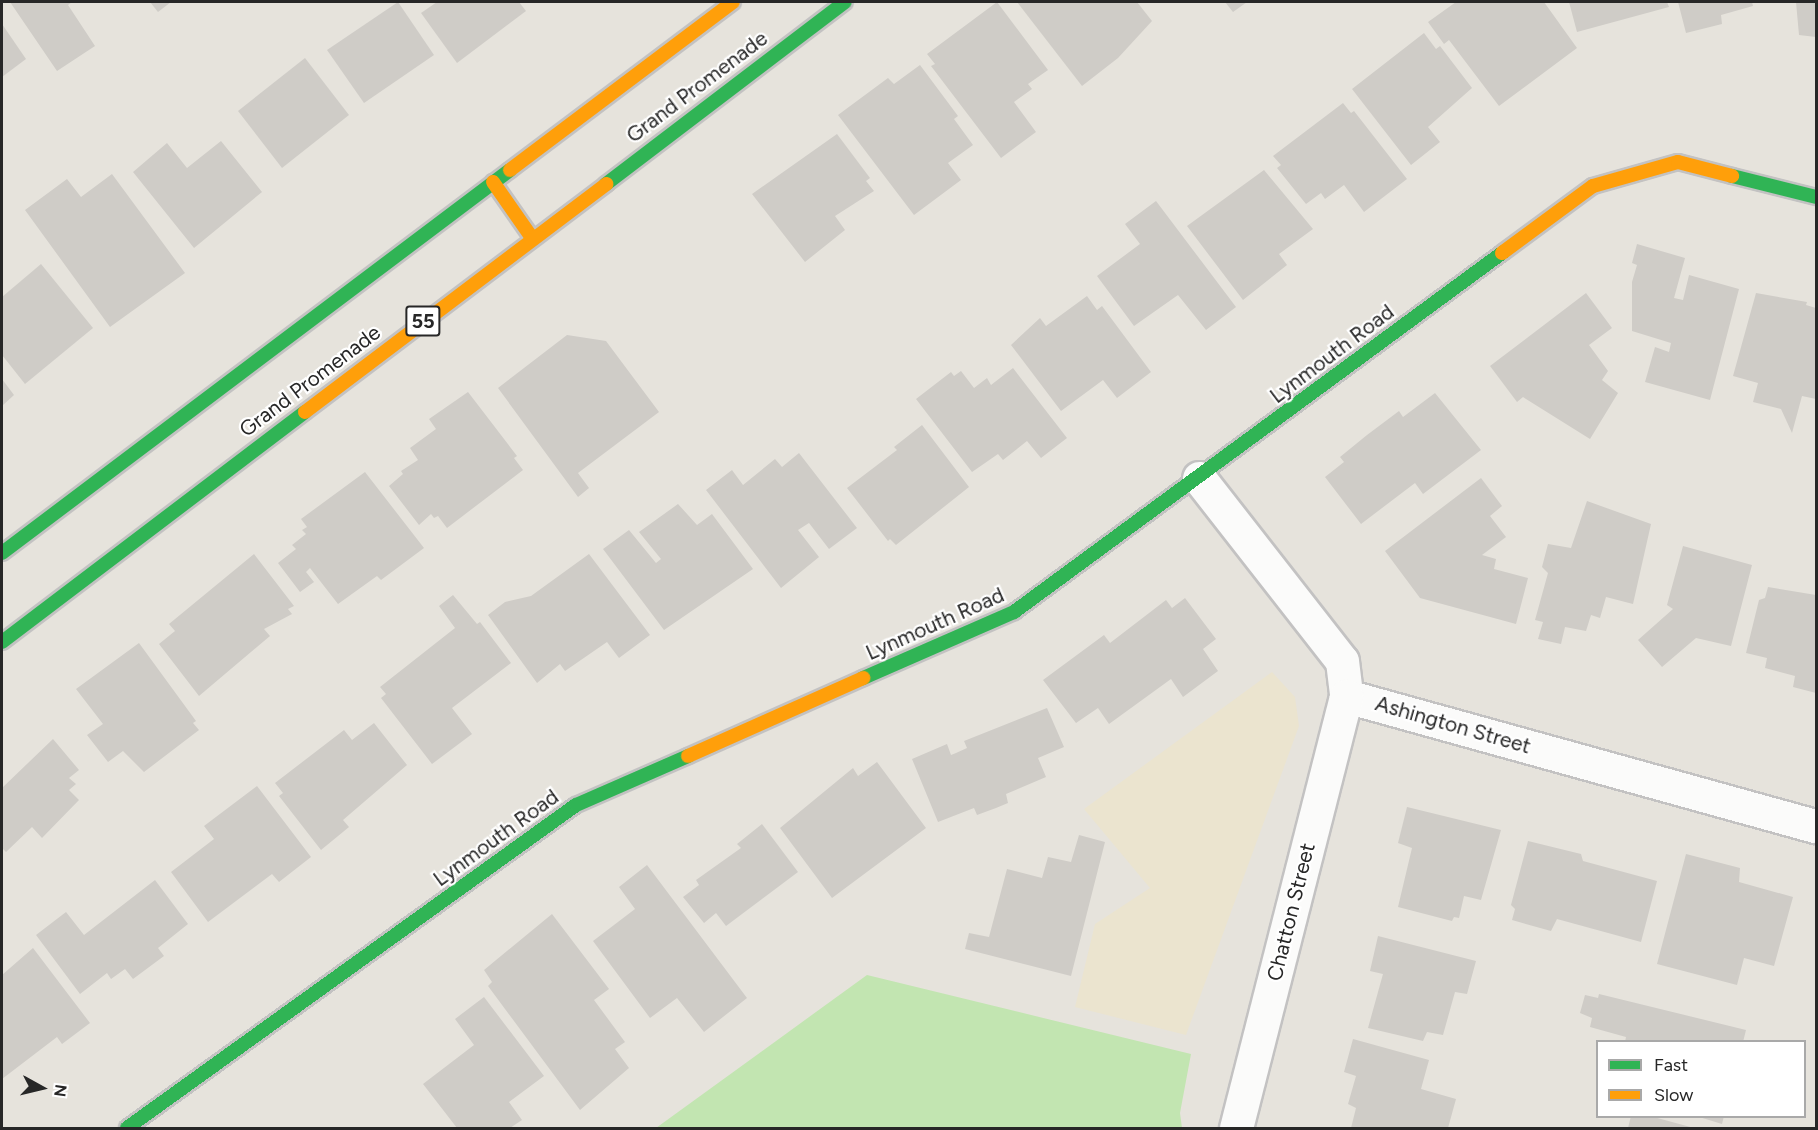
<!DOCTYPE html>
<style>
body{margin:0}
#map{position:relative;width:1818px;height:1130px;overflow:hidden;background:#e6e3dc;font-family:Figtree,sans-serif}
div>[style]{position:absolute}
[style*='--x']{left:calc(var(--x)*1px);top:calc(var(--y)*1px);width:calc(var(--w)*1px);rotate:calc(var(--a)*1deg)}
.education>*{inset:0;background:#ebe4cf}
.green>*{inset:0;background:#c2e5b1}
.building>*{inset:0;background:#cfccc7}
.roads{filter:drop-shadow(2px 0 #c3c2c2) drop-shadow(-2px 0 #c3c2c2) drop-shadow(0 2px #c3c2c2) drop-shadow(0 -2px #c3c2c2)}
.street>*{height:33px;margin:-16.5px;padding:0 16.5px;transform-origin:16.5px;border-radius:16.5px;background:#fbfbfa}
.fast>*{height:14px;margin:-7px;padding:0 7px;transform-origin:7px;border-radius:7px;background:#30b455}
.slow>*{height:14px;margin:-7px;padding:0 7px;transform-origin:7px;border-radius:7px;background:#ff9f0a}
span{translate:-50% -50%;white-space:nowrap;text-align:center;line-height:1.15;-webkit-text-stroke:4.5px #fff;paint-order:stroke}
.shield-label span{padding:2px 4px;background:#fff;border:2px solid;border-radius:4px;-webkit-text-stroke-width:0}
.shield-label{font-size:20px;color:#272727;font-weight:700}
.street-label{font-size:21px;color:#272727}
.frame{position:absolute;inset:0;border:3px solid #272727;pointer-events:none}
.legend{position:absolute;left:1596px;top:1040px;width:210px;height:78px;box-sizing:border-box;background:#fff;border:2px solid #a9a9a9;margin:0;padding:8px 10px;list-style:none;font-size:18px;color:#272727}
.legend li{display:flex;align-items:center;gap:12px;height:30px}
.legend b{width:30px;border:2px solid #a9a9a9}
.north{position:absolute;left:12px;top:1058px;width:60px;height:60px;-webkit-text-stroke:4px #fff;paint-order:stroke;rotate:98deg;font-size:16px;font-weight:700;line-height:24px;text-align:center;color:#272727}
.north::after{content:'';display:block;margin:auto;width:21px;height:27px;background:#272727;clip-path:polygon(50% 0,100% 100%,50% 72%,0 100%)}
</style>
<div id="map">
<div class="education">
<i style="clip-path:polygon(1272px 672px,1295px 697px,1299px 726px,1186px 1035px,1075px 1007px,1095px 924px,1150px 888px,1084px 809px)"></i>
</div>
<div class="green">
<i style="clip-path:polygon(867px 975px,1191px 1054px,1180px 1113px,1182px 1128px,656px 1128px)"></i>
</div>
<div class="building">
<i style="clip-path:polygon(10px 2px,72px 2px,68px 5px,95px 46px,57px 71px)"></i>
<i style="clip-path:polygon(150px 2px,171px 2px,158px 12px)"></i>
<i style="clip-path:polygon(398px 2px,434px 55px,364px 103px,327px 50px)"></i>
<i style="clip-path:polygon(437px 2px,519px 2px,526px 11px,457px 63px,421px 13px)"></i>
<i style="clip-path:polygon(997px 2px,1048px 70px,1028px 84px,1032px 89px,1014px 102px,1036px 132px,1001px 158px,931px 66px,935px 64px,927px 54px)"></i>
<i style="clip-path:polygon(1017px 2px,1137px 2px,1152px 21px,1118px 58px,1082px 86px)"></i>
<i style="clip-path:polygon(1225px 2px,1247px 2px,1233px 12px)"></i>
<i style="clip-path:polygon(1456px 2px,1544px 2px,1577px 48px,1499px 106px,1449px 40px,1444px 44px,1428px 22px)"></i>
<i style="clip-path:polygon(1569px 2px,1667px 2px,1669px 7px,1577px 32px)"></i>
<i style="clip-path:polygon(1678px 2px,1752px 2px,1753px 6px,1721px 15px,1722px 24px,1686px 33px)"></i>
<i style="clip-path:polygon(1796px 2px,1816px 2px,1816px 37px,1799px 35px)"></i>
<i style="clip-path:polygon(2px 24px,26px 59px,2px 77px)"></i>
<i style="clip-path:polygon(1424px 33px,1436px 49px,1440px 46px,1472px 88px,1428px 127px,1440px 142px,1411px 165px,1352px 89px)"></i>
<i style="clip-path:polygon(305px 58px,349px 115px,282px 168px,238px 111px)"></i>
<i style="clip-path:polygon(920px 65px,958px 116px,954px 119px,973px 145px,948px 163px,961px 180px,914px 215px,838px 115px,888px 78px,894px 84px)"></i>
<i style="clip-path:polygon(1343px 103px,1351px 113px,1354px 111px,1407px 179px,1364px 212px,1344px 185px,1325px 199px,1321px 193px,1306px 204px,1277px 168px,1281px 165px,1273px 156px)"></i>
<i style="clip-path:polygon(837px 134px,870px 178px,866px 181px,874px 191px,835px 216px,845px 230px,805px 262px,752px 194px)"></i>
<i style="clip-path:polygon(221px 141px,262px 192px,194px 248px,133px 172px,167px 143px,187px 168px)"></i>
<i style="clip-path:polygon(1264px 170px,1313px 229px,1279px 254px,1287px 265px,1243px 300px,1187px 226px)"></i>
<i style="clip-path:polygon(112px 174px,185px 273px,110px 327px,25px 210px,67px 179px,81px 197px)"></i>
<i style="clip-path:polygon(1156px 201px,1236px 307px,1206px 330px,1178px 295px,1134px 326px,1097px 276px,1140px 244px,1125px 224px)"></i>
<i style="clip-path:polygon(1637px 244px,1685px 258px,1674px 298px,1683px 300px,1689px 275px,1739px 289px,1710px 400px,1645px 382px,1655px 347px,1669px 352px,1671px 343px,1632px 331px,1632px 282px,1637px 265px,1632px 263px)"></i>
<i style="clip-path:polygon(41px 264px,93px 328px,25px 384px,2px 355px,2px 297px)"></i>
<i style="clip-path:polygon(1586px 293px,1612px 328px,1589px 345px,1608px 371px,1602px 380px,1618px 393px,1590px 439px,1523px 397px,1517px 402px,1490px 366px)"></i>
<i style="clip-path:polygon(1756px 293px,1807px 302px,1806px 305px,1816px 308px,1816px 399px,1802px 396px,1792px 433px,1781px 409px,1753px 402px,1758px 383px,1733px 376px)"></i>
<i style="clip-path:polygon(1087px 296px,1097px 310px,1102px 306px,1151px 372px,1117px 398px,1103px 380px,1061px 411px,1011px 345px,1040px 318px,1046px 326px)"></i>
<i style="clip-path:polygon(567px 335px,606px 341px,659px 412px,578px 473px,589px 488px,578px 497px,498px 388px)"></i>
<i style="clip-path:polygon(1013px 368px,1067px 438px,1041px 458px,1027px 441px,1003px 460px,998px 454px,972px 472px,916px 399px,951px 372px,954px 376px,961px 371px,974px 388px,987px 378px,991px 385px)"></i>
<i style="clip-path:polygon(2px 379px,14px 395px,2px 406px)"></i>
<i style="clip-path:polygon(468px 392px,517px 456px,514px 458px,523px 470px,447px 528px,438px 516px,434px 518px,431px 514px,419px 525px,389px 486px,403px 474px,401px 471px,418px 460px,410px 448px,436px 429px,429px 419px)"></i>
<i style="clip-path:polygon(1435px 393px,1481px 450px,1423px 494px,1415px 483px,1361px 524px,1325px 477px,1344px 462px,1340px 457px,1367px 435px,1399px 411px,1403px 417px)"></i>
<i style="clip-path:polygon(922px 425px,969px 487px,896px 545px,890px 539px,888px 541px,847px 488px,897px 450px,894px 447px)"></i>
<i style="clip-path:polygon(799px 453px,857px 528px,829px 549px,809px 523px,798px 530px,819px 557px,781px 588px,706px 490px,732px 470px,743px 485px,775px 459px,782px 467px)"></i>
<i style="clip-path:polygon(365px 472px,424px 548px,381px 580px,377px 576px,338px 604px,310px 568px,306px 572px,314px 582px,300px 592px,278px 563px,296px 549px,292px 545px,306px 534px,302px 530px,307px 527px,301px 519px)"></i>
<i style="clip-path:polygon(1481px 478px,1502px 506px,1490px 516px,1506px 537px,1482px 555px,1496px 559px,1494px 569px,1528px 578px,1516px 624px,1420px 598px,1385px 551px)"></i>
<i style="clip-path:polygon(1587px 501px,1651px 524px,1633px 604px,1606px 597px,1600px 618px,1591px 615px,1586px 631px,1565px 627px,1561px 644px,1538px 639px,1543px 622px,1535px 620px,1548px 573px,1542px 567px,1548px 544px,1571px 548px)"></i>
<i style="clip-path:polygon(678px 504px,697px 525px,712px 514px,753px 569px,664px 630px,603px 549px,629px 530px,656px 563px,661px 559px,639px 532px)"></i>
<i style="clip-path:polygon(1683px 546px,1752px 565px,1731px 646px,1696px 638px,1662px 667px,1638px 640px,1673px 609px,1667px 605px)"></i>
<i style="clip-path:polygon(254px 554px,294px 606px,288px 609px,292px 614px,264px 629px,270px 636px,199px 696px,159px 644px,175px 631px,169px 624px)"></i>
<i style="clip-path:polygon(589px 554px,650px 635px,619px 658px,607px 642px,565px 671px,560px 664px,537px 683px,488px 615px,505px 602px,531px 596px)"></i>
<i style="clip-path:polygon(1768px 587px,1816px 595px,1816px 693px,1793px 687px,1795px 676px,1765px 668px,1767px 658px,1746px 653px,1759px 600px,1765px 598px)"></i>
<i style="clip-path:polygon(453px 595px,477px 624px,480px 622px,511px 663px,452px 708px,472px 734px,432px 764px,381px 698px,386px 694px,380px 687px,455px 628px,439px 606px)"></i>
<i style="clip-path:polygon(1185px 598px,1216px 639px,1203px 649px,1218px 671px,1183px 697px,1171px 679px,1109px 724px,1098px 708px,1076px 723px,1043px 680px,1104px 635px,1110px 643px,1166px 600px,1172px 608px)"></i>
<i style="clip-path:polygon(139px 643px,196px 721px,193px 723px,199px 730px,144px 772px,123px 751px,108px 762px,87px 735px,103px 724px,76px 689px)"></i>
<i style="clip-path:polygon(1047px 708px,1064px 747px,1038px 758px,1046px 777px,1006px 794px,1008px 803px,996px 808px,977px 815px,974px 808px,938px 822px,912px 759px,947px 744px,951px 755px,956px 753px,967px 748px,964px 741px)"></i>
<i style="clip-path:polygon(374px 723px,407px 765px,343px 820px,349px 827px,321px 850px,279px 796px,283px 793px,275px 783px,344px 730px,352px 740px)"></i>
<i style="clip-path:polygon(53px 739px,79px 770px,69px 778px,76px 784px,69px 790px,79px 800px,42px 838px,32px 827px,6px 852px,2px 848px,2px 788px)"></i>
<i style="clip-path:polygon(877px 762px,926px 828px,832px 898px,780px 828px,853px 768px,858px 776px)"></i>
<i style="clip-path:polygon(257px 786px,311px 857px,279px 882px,272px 874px,208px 922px,171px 872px,214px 839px,204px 826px)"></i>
<i style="clip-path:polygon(1407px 807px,1501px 830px,1481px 900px,1464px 896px,1459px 918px,1454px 917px,1452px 921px,1398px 907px,1412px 848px,1398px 843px)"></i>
<i style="clip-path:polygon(762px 824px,798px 872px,726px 926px,716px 913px,704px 923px,683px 897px,699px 885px,696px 880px,741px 848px,737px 844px)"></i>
<i style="clip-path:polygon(1079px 835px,1105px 842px,1071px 976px,965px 949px,969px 933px,989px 937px,1007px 869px,1042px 878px,1048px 857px,1071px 862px)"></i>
<i style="clip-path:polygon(1528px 841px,1581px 854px,1583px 861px,1657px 881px,1641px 942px,1557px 919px,1551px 931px,1512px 920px,1515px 909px,1511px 905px)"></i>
<i style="clip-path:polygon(1686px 854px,1740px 868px,1739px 882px,1793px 897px,1774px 966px,1744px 958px,1737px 985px,1657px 964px)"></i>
<i style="clip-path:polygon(647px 865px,747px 998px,704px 1032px,677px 998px,650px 1018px,593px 941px,635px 909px,619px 887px)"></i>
<i style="clip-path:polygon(155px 880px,188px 924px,158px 948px,164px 956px,133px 979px,125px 969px,111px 979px,107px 973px,80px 994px,36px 935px,66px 912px,84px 935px)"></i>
<i style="clip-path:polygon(552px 914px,609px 989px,594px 1000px,625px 1042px,615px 1049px,629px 1068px,580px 1110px,488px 986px,492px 982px,484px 970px)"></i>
<i style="clip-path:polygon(1378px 936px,1476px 961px,1467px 994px,1455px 992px,1443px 1035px,1427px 1032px,1423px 1041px,1368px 1028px,1383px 974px,1370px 971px)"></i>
<i style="clip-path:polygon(33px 948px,90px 1023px,62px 1044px,57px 1037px,2px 1079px,2px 975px)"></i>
<i style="clip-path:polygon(1599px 994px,1746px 1030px,1743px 1042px,1625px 1042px,1626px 1037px,1590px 1027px,1592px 1018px,1580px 1013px,1585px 995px,1598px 998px)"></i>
<i style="clip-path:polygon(484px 997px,544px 1076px,509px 1102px,522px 1120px,510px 1128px,457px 1128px,423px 1084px,474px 1045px,455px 1019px)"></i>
<i style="clip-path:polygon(1353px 1039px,1429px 1060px,1421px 1089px,1456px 1099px,1448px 1128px,1351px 1128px,1356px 1108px,1348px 1104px,1356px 1076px,1344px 1072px)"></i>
<i style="clip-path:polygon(1631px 1116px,1650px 1116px,1694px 1128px,1628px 1128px)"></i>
<i style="clip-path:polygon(1696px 1116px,1724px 1116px,1722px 1124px)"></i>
</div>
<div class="roads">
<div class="street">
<i style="--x:1199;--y:478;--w:232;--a:52"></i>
<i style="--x:1342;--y:661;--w:35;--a:83"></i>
<i style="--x:1346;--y:696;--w:488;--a:15.5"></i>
<i style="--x:1236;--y:1128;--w:446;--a:-75.7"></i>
</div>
<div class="fast">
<i style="--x:1732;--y:176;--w:87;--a:14"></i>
<i style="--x:606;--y:184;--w:300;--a:-37.3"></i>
<i style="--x:2;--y:553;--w:636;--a:-37.01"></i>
<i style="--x:2;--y:642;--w:380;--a:-37.2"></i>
<i style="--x:863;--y:678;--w:165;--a:-23.6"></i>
<i style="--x:1014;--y:612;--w:606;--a:-36.34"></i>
<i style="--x:127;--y:1128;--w:553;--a:-35.73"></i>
<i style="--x:576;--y:805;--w:122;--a:-23.6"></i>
</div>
<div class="slow">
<i style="--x:510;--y:170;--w:279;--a:-37"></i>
<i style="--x:493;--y:182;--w:68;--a:55.1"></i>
<i style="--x:1502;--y:253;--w:113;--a:-36.4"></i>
<i style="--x:1593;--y:186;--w:88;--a:-15.8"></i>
<i style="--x:1678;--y:162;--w:56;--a:14.5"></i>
<i style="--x:305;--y:412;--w:378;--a:-37.1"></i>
<i style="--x:688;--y:756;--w:192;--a:-24"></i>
</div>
</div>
<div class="shield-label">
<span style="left:423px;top:321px">55</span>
</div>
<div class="street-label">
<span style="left:697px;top:87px;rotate:-37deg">Grand Promenade</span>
<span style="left:1332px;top:354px;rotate:-37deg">Lynmouth Road</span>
<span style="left:310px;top:381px;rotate:-37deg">Grand Promenade</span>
<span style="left:935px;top:624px;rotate:-24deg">Lynmouth Road</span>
<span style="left:1453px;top:725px;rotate:16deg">Ashington Street</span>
<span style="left:496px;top:838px;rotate:-36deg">Lynmouth Road</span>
<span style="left:1291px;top:912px;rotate:-76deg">Chatton Street</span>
</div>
<div class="frame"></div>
<ul class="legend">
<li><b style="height:8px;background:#30b455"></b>Fast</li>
<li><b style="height:8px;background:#ff9f0a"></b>Slow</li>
</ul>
<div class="north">N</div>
</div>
